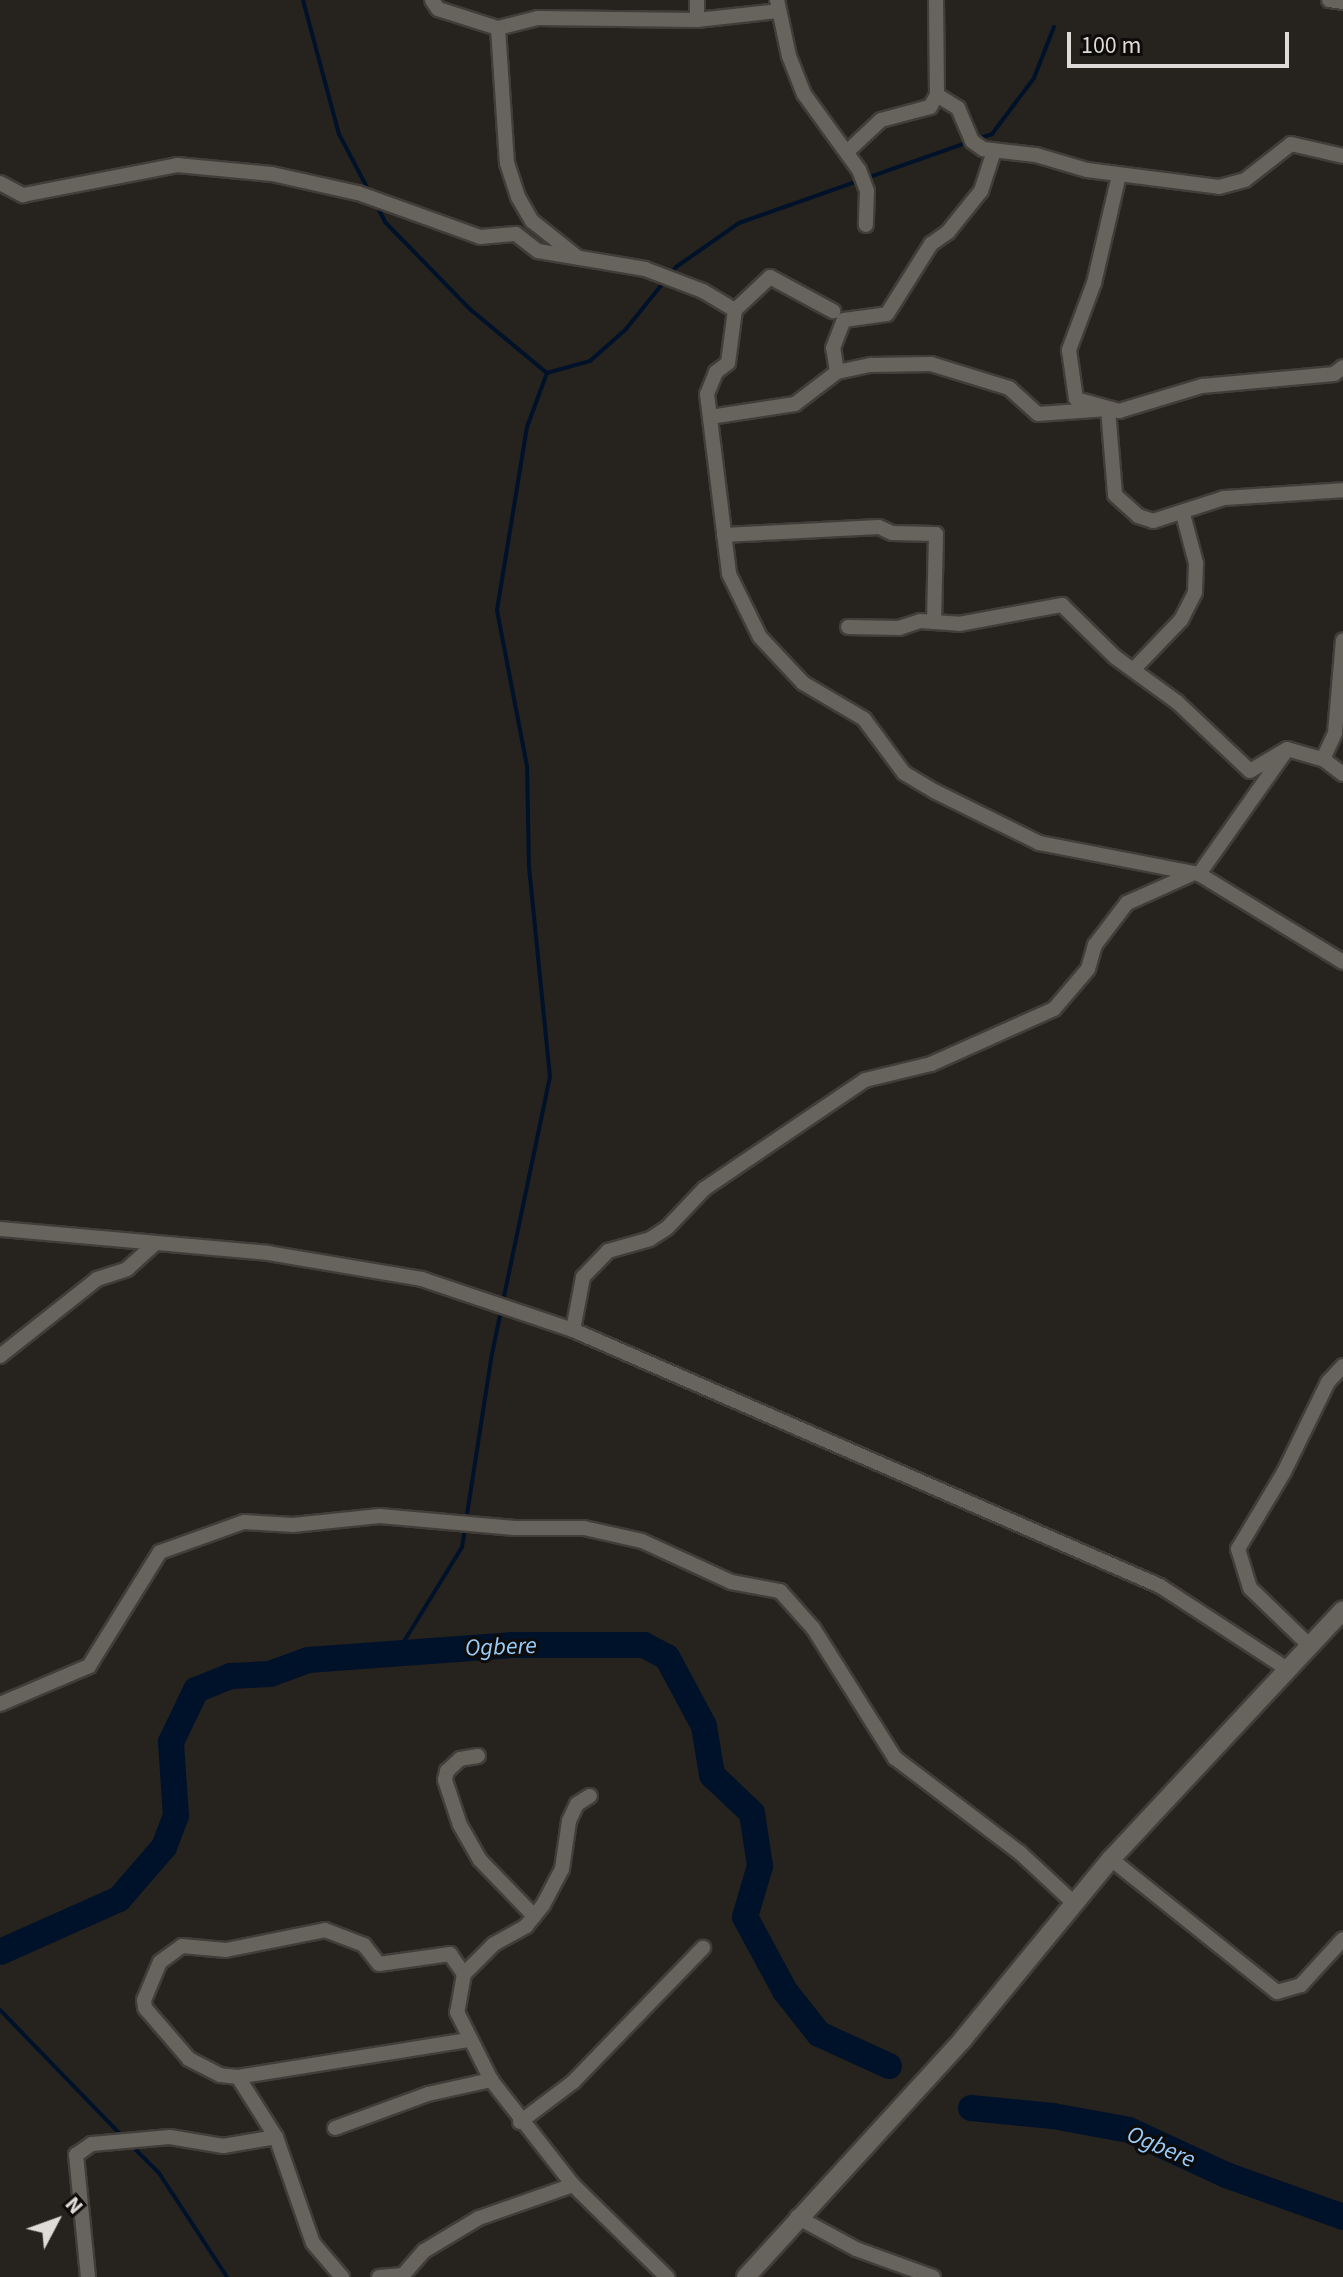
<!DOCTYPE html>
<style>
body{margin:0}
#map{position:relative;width:1343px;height:2277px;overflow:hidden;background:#26221d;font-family:"Source Sans 3",sans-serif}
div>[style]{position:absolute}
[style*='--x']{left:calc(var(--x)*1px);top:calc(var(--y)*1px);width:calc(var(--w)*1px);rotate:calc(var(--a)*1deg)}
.stream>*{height:4px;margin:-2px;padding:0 2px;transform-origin:2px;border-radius:2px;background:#001229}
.river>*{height:26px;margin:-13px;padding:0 13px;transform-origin:13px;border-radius:13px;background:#001229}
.roads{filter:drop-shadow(2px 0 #413d39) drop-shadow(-2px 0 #413d39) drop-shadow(0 2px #413d39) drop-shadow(0 -2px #413d39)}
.street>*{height:14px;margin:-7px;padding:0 7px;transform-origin:7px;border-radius:7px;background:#67635d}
.secondary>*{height:18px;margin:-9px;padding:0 9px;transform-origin:9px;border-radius:9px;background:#67635d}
span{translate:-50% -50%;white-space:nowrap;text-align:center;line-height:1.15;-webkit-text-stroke:6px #0e0c0a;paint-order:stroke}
.water-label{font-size:24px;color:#99cbfb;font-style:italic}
.north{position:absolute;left:16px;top:2181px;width:80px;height:80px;-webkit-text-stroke:6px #0e0c0a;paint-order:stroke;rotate:49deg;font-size:22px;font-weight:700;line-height:32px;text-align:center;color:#dedbd8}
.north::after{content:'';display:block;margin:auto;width:28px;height:36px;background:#dedbd8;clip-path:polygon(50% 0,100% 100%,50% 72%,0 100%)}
.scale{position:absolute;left:1067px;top:32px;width:222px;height:36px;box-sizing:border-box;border:4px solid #dedbd8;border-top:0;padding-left:10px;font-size:24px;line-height:28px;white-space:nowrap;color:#dedbd8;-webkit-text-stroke:6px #0e0c0a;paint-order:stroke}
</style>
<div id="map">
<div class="stream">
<i style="--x:303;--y:0;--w:139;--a:75"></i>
<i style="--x:339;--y:134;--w:67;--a:62.3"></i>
<i style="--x:977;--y:139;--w:16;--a:-18"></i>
<i style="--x:992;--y:134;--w:70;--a:-53.1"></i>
<i style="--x:1034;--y:78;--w:55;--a:-68.6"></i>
<i style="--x:376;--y:204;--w:20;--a:63"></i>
<i style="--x:385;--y:222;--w:123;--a:45.7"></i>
<i style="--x:471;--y:310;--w:99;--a:39.7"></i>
<i style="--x:547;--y:373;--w:45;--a:-15.6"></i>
<i style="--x:590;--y:361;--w:48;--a:-41.6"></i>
<i style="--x:626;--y:329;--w:80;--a:-51.1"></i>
<i style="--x:676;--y:267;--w:77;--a:-34.9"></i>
<i style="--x:739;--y:223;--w:244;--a:-19.4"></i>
<i style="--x:395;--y:1656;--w:128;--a:-58.4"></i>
<i style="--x:462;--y:1547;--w:195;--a:-81.2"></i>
<i style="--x:492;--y:1354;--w:283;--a:-78.2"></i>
<i style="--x:550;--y:1077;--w:210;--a:-95.7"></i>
<i style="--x:529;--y:868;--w:102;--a:-91.1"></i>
<i style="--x:527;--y:766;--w:159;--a:-100.9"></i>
<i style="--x:497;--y:610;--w:185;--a:-80.7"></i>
<i style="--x:527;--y:427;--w:58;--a:-69.7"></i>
<i style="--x:0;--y:2010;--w:178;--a:45.9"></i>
<i style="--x:130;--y:2144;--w:41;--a:45"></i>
<i style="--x:159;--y:2173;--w:124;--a:56.8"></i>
</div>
<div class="river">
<i style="--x:0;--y:1952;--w:130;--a:-24"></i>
<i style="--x:119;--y:1899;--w:69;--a:-49.1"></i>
<i style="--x:164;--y:1847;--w:33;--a:-69"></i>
<i style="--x:176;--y:1816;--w:74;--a:-93.9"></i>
<i style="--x:171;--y:1742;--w:58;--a:-64.3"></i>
<i style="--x:196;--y:1690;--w:38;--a:-22"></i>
<i style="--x:231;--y:1676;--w:39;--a:-3"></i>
<i style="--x:270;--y:1674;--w:40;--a:-20.2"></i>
<i style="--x:308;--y:1660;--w:205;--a:-4.2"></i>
<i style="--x:512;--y:1645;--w:132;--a:0"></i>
<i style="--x:644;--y:1645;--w:26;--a:28"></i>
<i style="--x:667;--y:1657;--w:78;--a:61.8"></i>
<i style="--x:704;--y:1726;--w:50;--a:80.7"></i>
<i style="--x:712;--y:1775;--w:55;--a:43.5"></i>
<i style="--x:752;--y:1813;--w:54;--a:81.4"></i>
<i style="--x:760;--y:1866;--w:53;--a:106.4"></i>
<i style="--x:745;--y:1917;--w:84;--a:61.6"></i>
<i style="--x:785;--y:1991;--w:55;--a:51.7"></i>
<i style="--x:819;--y:2034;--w:77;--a:24.6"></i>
<i style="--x:971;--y:2108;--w:82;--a:5.6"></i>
<i style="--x:1053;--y:2116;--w:77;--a:10.4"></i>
<i style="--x:1129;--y:2130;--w:107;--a:24.9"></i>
<i style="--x:1226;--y:2175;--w:124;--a:19.7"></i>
</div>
<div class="roads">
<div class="street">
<i style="--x:432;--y:0;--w:11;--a:56"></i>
<i style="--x:438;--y:9;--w:63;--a:17.6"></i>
<i style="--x:498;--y:28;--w:41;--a:-14"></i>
<i style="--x:538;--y:18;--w:159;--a:0.7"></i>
<i style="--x:697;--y:20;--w:81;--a:-6.3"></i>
<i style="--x:697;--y:0;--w:20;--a:90"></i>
<i style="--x:777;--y:0;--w:57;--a:77.9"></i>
<i style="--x:789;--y:56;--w:41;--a:68.5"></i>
<i style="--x:804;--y:94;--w:94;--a:54.1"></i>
<i style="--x:859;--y:170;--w:22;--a:69"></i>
<i style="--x:867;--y:191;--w:34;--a:92"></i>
<i style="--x:1329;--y:0;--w:14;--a:8"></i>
<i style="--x:498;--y:28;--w:135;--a:86.2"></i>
<i style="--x:507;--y:163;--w:36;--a:72"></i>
<i style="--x:518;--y:197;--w:28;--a:60"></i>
<i style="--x:532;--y:221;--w:56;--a:38.5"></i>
<i style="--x:937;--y:95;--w:25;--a:32"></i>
<i style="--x:958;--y:108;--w:36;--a:67"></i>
<i style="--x:972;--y:141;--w:14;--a:36"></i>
<i style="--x:983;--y:149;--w:53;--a:6.5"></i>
<i style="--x:1036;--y:155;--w:53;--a:16.4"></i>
<i style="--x:1087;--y:170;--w:133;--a:7.3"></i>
<i style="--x:1219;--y:187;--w:27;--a:-15"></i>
<i style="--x:1245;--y:180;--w:58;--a:-38"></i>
<i style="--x:1291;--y:144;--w:53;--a:13"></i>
<i style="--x:849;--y:150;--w:44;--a:-43.2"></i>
<i style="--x:881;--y:120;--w:51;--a:-14.9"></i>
<i style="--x:930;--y:107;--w:14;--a:-60"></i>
<i style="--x:937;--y:95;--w:95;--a:-90.6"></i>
<i style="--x:1119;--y:175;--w:111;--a:103"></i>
<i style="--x:1094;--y:283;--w:72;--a:110.5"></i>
<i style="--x:1069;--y:350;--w:49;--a:81.9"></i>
<i style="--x:1076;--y:399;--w:45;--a:15.6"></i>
<i style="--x:1119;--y:411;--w:87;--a:-16.8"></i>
<i style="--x:1202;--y:386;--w:133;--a:-5.2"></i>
<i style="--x:1334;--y:374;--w:11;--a:-38"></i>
<i style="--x:0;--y:183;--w:26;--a:28"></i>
<i style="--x:23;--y:195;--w:157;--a:-11"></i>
<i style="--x:177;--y:165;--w:95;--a:5.4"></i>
<i style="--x:272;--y:174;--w:88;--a:12.5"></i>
<i style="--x:358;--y:193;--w:130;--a:19.8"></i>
<i style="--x:480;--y:237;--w:36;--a:-5"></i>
<i style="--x:516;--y:234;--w:28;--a:38"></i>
<i style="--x:538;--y:251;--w:109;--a:9.5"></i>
<i style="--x:645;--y:269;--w:62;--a:20.8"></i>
<i style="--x:703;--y:291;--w:37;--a:31"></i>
<i style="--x:735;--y:310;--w:48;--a:-43.3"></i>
<i style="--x:770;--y:277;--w:72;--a:28.4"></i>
<i style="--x:735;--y:310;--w:53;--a:97.5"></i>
<i style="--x:728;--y:363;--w:15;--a:143"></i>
<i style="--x:716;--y:372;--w:24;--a:112"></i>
<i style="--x:707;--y:394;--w:181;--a:83"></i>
<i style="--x:729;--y:574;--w:70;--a:63.8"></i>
<i style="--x:760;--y:637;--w:63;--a:46.9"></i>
<i style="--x:803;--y:683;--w:71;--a:30.5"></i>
<i style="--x:864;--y:719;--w:67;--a:53.5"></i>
<i style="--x:904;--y:773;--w:37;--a:31"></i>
<i style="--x:936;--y:792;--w:115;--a:26.3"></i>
<i style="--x:1039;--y:843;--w:163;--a:11"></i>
<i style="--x:1199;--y:874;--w:169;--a:31.4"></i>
<i style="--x:837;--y:372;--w:24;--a:-99"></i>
<i style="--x:833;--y:348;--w:30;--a:-69"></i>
<i style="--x:844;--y:320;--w:43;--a:-7.9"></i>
<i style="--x:887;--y:314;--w:83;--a:-57.8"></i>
<i style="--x:931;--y:244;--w:21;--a:-35"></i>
<i style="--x:948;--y:232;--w:53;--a:-51.2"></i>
<i style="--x:981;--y:191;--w:42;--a:-72"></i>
<i style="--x:710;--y:417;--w:86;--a:-8.7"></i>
<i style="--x:795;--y:404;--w:53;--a:-37.3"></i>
<i style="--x:837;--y:372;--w:35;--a:-12"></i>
<i style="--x:871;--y:365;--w:60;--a:-1"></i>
<i style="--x:931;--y:364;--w:82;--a:17.1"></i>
<i style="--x:1009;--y:388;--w:39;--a:42"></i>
<i style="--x:1038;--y:414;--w:70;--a:-4.1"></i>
<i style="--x:1108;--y:409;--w:86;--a:85.3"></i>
<i style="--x:1115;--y:495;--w:31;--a:42"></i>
<i style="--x:1138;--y:516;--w:16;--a:18"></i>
<i style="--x:1153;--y:521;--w:75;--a:-17.9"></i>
<i style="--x:1224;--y:498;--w:119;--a:-3.8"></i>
<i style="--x:724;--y:535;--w:155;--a:-3"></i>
<i style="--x:879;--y:527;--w:14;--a:25"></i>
<i style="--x:892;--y:533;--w:44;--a:1.3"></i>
<i style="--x:936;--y:534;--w:88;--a:91.3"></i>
<i style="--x:848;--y:627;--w:51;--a:1.1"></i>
<i style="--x:899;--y:628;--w:22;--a:-18"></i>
<i style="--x:920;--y:621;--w:39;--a:4"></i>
<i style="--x:959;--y:624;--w:105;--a:-10.5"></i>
<i style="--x:1062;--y:605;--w:74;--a:44.5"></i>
<i style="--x:1115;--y:657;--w:77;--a:36"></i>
<i style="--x:1177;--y:702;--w:100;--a:43.4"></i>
<i style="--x:1250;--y:771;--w:43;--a:-30.7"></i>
<i style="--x:1287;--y:749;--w:37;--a:16"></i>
<i style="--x:1323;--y:759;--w:25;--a:37"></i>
<i style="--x:1133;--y:670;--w:69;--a:-46.2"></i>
<i style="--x:1181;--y:620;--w:31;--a:-63"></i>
<i style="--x:1195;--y:592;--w:29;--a:-88"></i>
<i style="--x:1196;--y:563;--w:51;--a:-104.9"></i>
<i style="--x:1323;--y:759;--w:29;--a:-65"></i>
<i style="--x:1335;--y:733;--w:93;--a:-85.1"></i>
<i style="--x:1199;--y:874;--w:147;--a:-54.7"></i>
<i style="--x:0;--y:1229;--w:269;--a:5.1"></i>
<i style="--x:268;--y:1253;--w:156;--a:9.6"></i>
<i style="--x:422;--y:1279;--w:159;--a:18.7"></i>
<i style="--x:573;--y:1330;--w:640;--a:23.56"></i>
<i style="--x:1160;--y:1586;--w:154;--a:33.1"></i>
<i style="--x:573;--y:1330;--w:54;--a:-79.3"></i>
<i style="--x:583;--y:1277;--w:36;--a:-46"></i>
<i style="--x:608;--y:1251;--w:44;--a:-15.9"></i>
<i style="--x:650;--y:1239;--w:20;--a:-33"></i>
<i style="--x:667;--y:1228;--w:54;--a:-46.5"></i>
<i style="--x:704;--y:1189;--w:194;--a:-34.1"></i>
<i style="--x:865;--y:1080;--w:68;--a:-13.6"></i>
<i style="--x:931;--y:1064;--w:135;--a:-24.1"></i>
<i style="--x:1054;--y:1009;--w:52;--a:-49.6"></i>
<i style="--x:1088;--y:969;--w:25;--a:-74"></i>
<i style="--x:1095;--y:945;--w:53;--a:-52.7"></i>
<i style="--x:1127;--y:903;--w:69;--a:-24"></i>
<i style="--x:0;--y:1356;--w:124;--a:-38.4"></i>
<i style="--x:97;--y:1279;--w:32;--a:-18"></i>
<i style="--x:127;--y:1269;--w:36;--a:-42"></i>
<i style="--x:1310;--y:1646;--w:83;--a:-136"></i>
<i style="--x:1250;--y:1588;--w:41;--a:-107.1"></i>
<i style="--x:1238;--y:1549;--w:90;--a:-59.1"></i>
<i style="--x:1284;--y:1472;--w:100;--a:-63.9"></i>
<i style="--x:1328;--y:1382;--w:22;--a:-47"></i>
<i style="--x:0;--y:1704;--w:97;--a:-23.1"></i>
<i style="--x:89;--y:1666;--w:134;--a:-58.1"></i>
<i style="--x:160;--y:1552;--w:89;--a:-19.7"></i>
<i style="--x:244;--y:1522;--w:49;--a:3.5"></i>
<i style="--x:293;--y:1525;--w:87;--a:-5.9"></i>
<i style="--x:380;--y:1516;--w:135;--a:5.1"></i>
<i style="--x:514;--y:1528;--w:70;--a:0"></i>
<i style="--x:584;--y:1528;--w:59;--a:12.6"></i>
<i style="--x:642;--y:1541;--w:98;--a:24.7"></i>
<i style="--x:731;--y:1582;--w:50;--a:10.4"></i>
<i style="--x:780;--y:1591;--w:50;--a:48.3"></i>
<i style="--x:813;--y:1628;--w:154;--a:57.8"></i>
<i style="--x:895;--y:1758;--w:156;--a:37.2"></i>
<i style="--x:1019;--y:1852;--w:76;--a:42.9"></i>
<i style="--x:478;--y:1756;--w:18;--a:171"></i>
<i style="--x:460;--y:1759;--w:18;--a:137"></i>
<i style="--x:447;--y:1771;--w:9;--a:103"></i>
<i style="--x:445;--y:1780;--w:47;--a:71.6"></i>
<i style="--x:460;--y:1825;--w:40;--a:60.3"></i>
<i style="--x:480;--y:1860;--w:78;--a:46"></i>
<i style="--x:1111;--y:1859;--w:213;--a:38.7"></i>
<i style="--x:1277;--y:1992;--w:25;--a:-16"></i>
<i style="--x:1301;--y:1985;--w:62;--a:-47.6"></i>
<i style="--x:464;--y:1974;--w:42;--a:-45"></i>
<i style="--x:494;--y:1944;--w:37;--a:-29"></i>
<i style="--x:526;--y:1926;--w:27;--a:-51"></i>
<i style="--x:543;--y:1905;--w:41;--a:-62.2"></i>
<i style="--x:562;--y:1869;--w:49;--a:-81.7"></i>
<i style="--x:569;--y:1821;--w:19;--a:-65"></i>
<i style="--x:577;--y:1804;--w:15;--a:-32"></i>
<i style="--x:468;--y:2040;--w:233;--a:170.9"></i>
<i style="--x:238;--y:2077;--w:18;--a:-174"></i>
<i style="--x:220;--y:2075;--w:35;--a:-153"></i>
<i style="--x:189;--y:2059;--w:67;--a:-130.8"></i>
<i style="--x:145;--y:2008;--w:8;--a:-97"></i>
<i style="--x:144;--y:2000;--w:41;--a:-67.2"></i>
<i style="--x:160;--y:1962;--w:27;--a:-36"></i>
<i style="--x:182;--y:1946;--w:44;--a:5.2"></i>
<i style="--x:226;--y:1950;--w:101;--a:-11.4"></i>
<i style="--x:325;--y:1930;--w:42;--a:21"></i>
<i style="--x:364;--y:1945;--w:24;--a:52"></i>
<i style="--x:379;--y:1964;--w:72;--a:-8"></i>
<i style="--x:450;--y:1954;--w:24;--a:55"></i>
<i style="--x:464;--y:1974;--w:39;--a:100"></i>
<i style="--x:457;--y:2012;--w:76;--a:63.4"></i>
<i style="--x:491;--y:2080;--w:133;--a:52"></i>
<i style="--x:573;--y:2185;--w:132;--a:44.4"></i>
<i style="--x:238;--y:2077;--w:71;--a:57.7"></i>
<i style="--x:276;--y:2137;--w:112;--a:70.8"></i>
<i style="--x:313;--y:2243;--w:45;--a:49.5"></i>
<i style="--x:520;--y:2122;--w:66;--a:-37"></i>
<i style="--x:573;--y:2082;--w:187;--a:-45.9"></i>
<i style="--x:335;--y:2128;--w:99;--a:-20.1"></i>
<i style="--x:428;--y:2094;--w:65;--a:-12.5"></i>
<i style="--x:797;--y:2217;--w:67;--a:28.5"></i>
<i style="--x:856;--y:2249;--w:82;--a:20"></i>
<i style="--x:88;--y:2277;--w:123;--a:-95.6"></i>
<i style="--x:76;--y:2155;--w:19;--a:-35"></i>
<i style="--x:92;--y:2144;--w:78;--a:-5.1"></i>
<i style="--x:170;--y:2137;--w:54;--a:9.6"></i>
<i style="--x:223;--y:2146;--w:54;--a:-9.6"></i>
<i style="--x:379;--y:2277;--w:24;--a:-5"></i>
<i style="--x:403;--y:2275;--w:32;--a:-49"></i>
<i style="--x:424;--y:2251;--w:64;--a:-31"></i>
<i style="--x:479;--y:2218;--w:100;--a:-19.3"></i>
</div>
<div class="secondary">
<i style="--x:746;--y:2277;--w:322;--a:-47.6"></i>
<i style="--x:963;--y:2039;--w:233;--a:-50.6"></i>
<i style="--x:1111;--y:1859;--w:340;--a:-47"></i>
</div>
</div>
<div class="water-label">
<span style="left:501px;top:1647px;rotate:-2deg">Ogbere</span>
<span style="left:1161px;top:2147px;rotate:23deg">Ogbere</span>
</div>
<div class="north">N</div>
<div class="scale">100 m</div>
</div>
